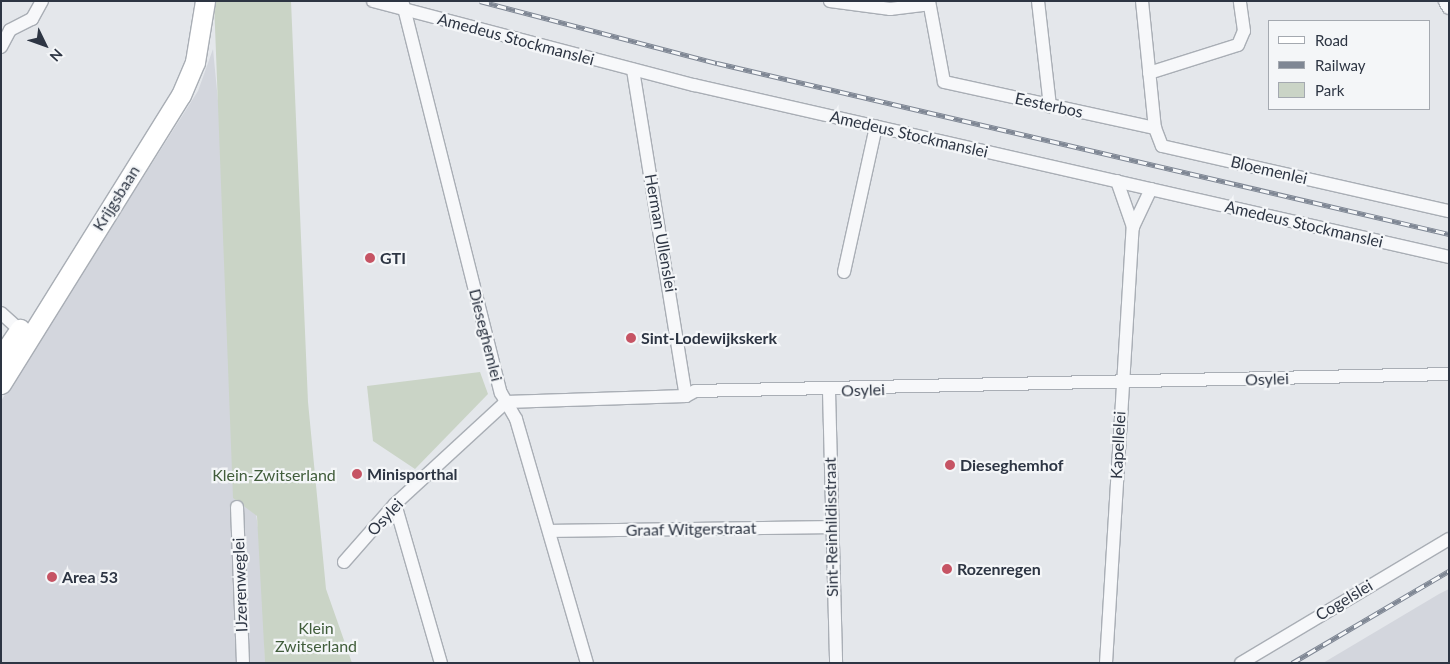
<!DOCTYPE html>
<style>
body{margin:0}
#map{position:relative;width:1450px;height:664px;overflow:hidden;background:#e4e7eb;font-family:Lato,sans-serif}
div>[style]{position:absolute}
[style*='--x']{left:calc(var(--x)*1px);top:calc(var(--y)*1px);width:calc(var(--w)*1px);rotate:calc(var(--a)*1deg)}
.built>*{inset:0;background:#d3d6dd}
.green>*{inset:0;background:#cad4c6}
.roads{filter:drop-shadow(1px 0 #a9aeb5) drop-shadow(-1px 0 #a9aeb5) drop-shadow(0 1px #a9aeb5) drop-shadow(0 -1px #a9aeb5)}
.minor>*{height:12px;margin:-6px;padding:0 6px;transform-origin:6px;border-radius:6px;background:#f7f8fa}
.tertiary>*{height:15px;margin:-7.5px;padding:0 7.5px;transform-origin:7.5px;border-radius:7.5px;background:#f7f8fa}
.primary>*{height:19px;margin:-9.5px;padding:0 9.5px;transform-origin:9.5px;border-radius:9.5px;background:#fff}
.rail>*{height:5px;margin-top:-2.5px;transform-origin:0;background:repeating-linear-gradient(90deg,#f4f6f8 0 9px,#7f8794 0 18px);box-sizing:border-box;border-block:1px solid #7f8794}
.dots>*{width:14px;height:14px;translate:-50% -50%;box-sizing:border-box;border:2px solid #f4f6f8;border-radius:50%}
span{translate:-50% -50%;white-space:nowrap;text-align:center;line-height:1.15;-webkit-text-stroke:4.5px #f4f6f8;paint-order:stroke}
.street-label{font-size:16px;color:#2d3543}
.poi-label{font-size:16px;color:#2d3543;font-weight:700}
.left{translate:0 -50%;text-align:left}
.park-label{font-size:16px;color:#415d3b}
.frame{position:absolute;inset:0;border:2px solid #2d3543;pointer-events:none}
.legend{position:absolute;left:1268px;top:20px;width:162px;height:90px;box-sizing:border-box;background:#f4f6f8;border:1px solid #a4a9b0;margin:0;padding:6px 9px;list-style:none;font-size:15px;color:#2d3543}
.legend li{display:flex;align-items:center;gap:10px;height:25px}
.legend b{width:25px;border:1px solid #a4a9b0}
.north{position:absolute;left:20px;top:20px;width:50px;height:50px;-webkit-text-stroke:4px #f4f6f8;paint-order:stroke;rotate:132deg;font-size:14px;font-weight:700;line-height:20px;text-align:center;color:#2d3543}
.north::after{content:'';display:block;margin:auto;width:18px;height:22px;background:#2d3543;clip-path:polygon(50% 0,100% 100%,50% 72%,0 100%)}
</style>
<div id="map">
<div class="built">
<i style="clip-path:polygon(213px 49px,221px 132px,227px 323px,262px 554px,265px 663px,1px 663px,1px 401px,198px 91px)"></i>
<i style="clip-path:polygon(1449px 589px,1449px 663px,1323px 663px,1439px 594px)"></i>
</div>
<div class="green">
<i style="clip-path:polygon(214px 1px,291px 1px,308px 402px,326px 589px,352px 663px,265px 663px,257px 516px,233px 498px)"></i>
<i style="clip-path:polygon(480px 372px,488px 394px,415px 469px,373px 441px,367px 386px)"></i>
</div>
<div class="roads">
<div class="minor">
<i style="--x:373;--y:1;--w:332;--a:14.7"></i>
<i style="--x:694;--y:85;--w:774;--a:12.83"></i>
<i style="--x:830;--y:1;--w:61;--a:7.6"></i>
<i style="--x:890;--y:9;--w:39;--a:-7"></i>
<i style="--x:929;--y:1;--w:82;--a:79.5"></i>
<i style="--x:944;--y:82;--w:216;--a:12.3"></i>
<i style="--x:1038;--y:1;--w:106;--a:83.5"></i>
<i style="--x:1142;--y:1;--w:128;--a:84.2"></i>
<i style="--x:1155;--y:128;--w:19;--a:69"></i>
<i style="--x:1162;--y:146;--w:294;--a:12.8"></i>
<i style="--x:403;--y:4;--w:401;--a:75.9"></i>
<i style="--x:501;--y:393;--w:30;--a:60"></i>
<i style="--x:516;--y:419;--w:254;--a:73.8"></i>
<i style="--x:1;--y:47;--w:19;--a:-62"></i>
<i style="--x:10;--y:30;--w:25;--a:-27"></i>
<i style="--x:32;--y:19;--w:21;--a:-61"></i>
<i style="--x:633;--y:70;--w:330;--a:80.8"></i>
<i style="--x:1149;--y:73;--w:93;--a:-17.5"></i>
<i style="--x:1238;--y:45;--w:15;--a:-67"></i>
<i style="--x:1244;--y:31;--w:30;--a:-98"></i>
<i style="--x:1117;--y:181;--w:49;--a:70.8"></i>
<i style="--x:844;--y:272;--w:149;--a:-77.6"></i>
<i style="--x:1;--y:313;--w:31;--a:42"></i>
<i style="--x:829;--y:391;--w:272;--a:88.5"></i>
<i style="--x:395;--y:504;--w:166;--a:73.9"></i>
<i style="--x:237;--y:507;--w:156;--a:87.8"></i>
<i style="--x:551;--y:531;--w:279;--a:-0.8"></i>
<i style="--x:344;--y:562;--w:77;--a:-48.7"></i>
<i style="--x:395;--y:504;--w:151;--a:-42.6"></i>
<i style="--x:506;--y:402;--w:180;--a:-1.9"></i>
<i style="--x:686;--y:396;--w:10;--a:-29"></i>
<i style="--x:695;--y:391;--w:754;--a:-1.29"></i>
<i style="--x:1106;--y:663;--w:437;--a:-86.5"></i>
<i style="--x:1133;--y:227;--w:42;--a:-64.7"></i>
<i style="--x:1241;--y:663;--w:242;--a:-30.8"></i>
</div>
<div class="tertiary">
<i style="--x:1446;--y:1;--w:6;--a:59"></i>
</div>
<div class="primary">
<i style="--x:1;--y:357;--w:34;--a:-56"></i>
<i style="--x:1;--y:384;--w:340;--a:-58.1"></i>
<i style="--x:181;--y:95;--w:36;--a:-67"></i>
<i style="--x:195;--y:62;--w:62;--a:-80.7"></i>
</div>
</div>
<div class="rail">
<i style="--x:480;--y:1;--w:245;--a:14.7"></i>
<i style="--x:717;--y:63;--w:752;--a:13.15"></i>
<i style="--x:1292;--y:663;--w:182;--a:-30.4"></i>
</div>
<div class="dots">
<i style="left:370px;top:258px;background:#c65464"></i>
<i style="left:631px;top:338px;background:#c65464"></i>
<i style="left:950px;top:465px;background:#c65464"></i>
<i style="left:357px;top:474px;background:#c65464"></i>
<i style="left:947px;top:569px;background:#c65464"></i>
<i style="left:52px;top:577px;background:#c65464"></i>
</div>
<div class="street-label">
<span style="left:516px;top:39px;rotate:15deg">Amedeus Stockmanslei</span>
<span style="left:1049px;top:105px;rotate:12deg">Eesterbos</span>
<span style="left:909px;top:134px;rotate:13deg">Amedeus Stockmanslei</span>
<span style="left:1269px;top:170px;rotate:13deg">Bloemenlei</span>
<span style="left:116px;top:198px;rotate:-58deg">Krijgsbaan</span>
<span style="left:1304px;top:224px;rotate:13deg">Amedeus Stockmanslei</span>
<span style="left:661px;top:233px;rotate:80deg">Herman Ullenslei</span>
<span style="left:486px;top:335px;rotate:76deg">Dieseghemlei</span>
<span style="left:1267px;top:379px;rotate:-2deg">Osylei</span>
<span style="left:863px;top:390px;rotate:-2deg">Osylei</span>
<span style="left:1118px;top:445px;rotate:-87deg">Kapellelei</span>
<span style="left:385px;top:517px;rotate:-47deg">Osylei</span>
<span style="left:831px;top:527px;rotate:-91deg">Sint-Reinhildisstraat</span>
<span style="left:691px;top:529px;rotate:-1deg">Graaf Witgerstraat</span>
<span style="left:240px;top:585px;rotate:-92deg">IJzerenweglei</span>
<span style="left:1344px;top:600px;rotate:-31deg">Cogelslei</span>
</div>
<div class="poi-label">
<span class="left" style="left:380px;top:258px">GTI</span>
<span class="left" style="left:641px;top:338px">Sint-Lodewijkskerk</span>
<span class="left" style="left:960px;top:465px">Dieseghemhof</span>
<span class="left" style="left:367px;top:474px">Minisporthal</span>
<span class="left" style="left:957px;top:569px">Rozenregen</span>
<span class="left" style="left:62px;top:577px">Area 53</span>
</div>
<div class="park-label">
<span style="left:274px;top:475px">Klein-Zwitserland</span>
<span style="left:316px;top:637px">Klein<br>Zwitserland</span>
</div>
<div class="frame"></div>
<ul class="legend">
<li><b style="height:6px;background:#fff"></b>Road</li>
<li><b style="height:6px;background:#7f8794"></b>Railway</li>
<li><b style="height:14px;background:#cad4c6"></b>Park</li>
</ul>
<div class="north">N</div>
</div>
